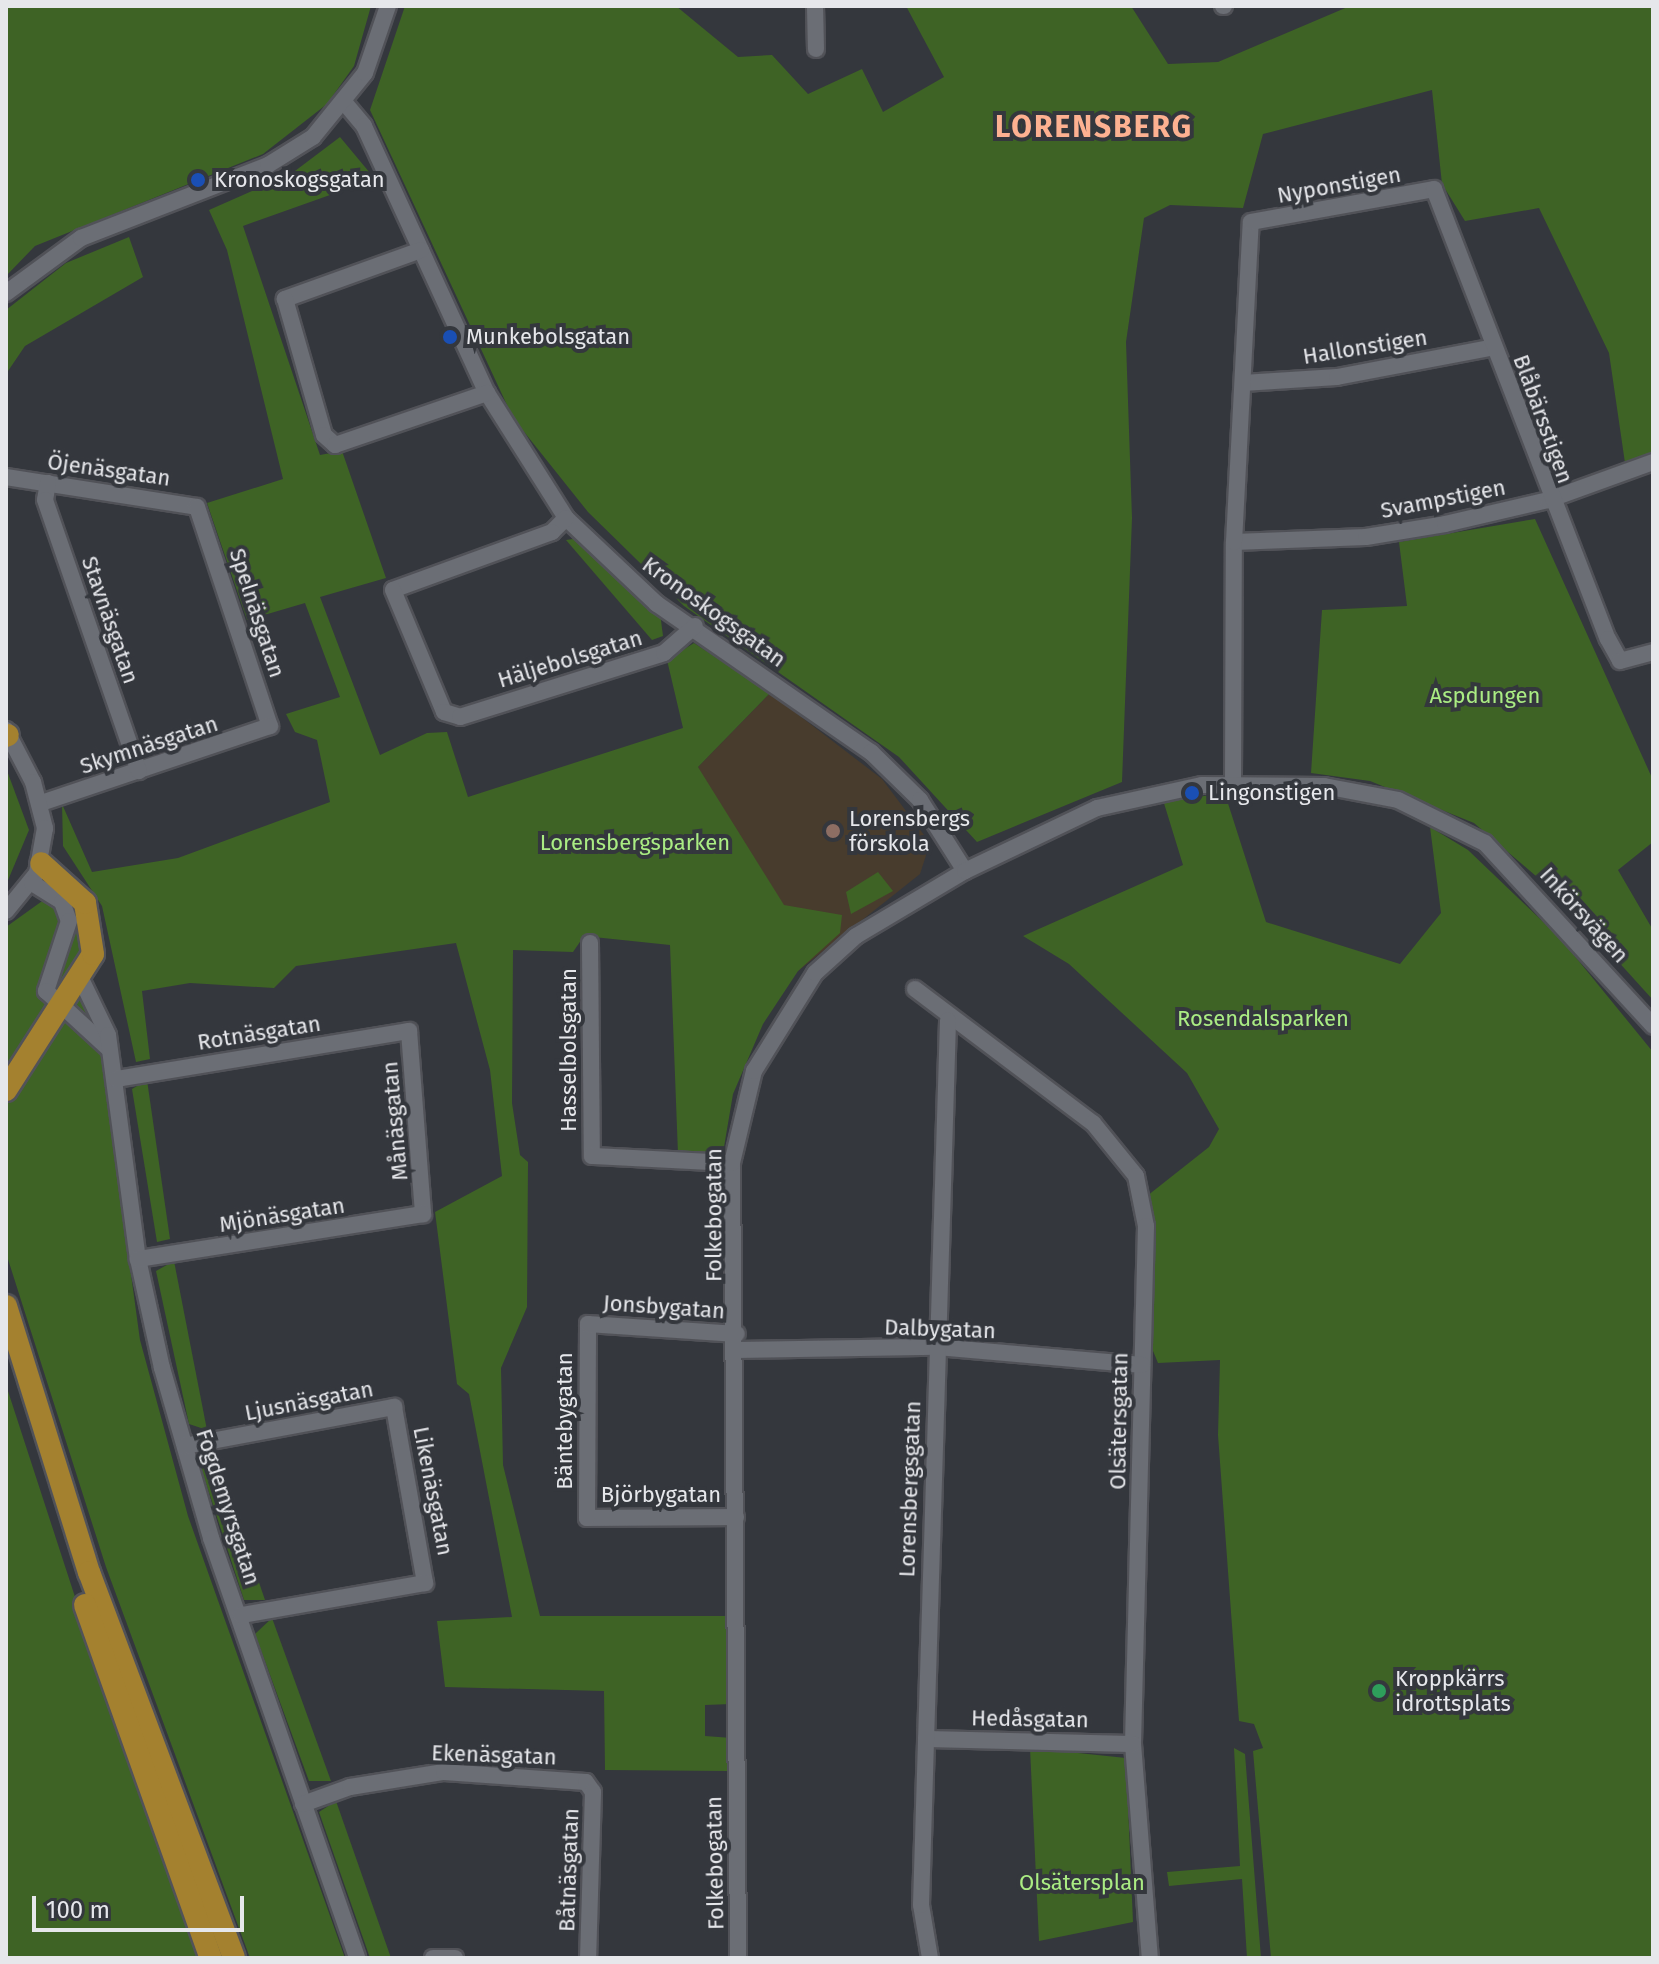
<!DOCTYPE html>
<meta charset="utf-8">
<style>
body{margin:0}
#map{position:relative;width:1659px;height:1964px;overflow:hidden;background:#34373d;font-family:"Fira Sans",sans-serif}
div>[style]{position:absolute}
[style*='--x']{left:calc(var(--x)*1px);top:calc(var(--y)*1px);width:calc(var(--w)*1px);rotate:calc(var(--a)*1deg)}
.education>*{inset:0;background:#483c2d}
.green>*{inset:0;background:#3e6325}
.roads{filter:drop-shadow(2px 0 #515258) drop-shadow(-2px 0 #515258) drop-shadow(0 2px #515258) drop-shadow(0 -2px #515258)}
.minor>*{height:16px;margin:-8px;padding:0 8px;transform-origin:8px;border-radius:8px;background:#6b6e75}
.major>*{height:22px;margin:-11px;padding:0 11px;transform-origin:11px;border-radius:11px;background:#a4812f}
.dots>*{width:22px;height:22px;translate:-50% -50%;box-sizing:border-box;border:4px solid #34373d;border-radius:50%}
span{translate:-50% -50%;white-space:nowrap;text-align:center;line-height:1.15;-webkit-text-stroke:8px #34373d;paint-order:stroke}
.poi-label{font-size:22px;color:#e6e7eb}
.left{translate:0 -50%;text-align:left}
.street-label{font-size:22px;color:#e6e7eb}
.park-label{font-size:22px;color:#aaec83}
.district-label{font-size:30px;color:#fdb191;font-weight:700;letter-spacing:2px}
.frame{position:absolute;inset:0;border:8px solid #e6e7eb;pointer-events:none}
.scale{position:absolute;left:32px;top:1896px;width:212px;height:36px;box-sizing:border-box;border:4px solid #e6e7eb;border-top:0;padding-left:10px;font-size:24px;line-height:28px;white-space:nowrap;color:#e6e7eb;-webkit-text-stroke:6px #34373d;paint-order:stroke}
</style>
<div id="map">
<div class="education">
<i style="clip-path:polygon(770px 693px,882px 779px,930px 843px,920px 874px,798px 971px,698px 767px)"></i>
</div>
<div class="green">
<i style="clip-path:polygon(6px 6px,371px 6px,354px 66px,327px 104px,263px 154px,35px 246px,6px 276px)"></i>
<i style="clip-path:polygon(405px 6px,676px 6px,738px 57px,772px 55px,808px 94px,862px 69px,883px 112px,944px 77px,906px 6px,1131px 6px,1168px 64px,1218px 62px,1350px 6px,1653px 6px,1653px 453px,1625px 463px,1609px 353px,1539px 208px,1465px 221px,1442px 184px,1432px 90px,1263px 134px,1243px 208px,1170px 205px,1144px 218px,1126px 342px,1132px 518px,1122px 782px,977px 842px,899px 757px,684px 606px,588px 512px,513px 418px,370px 110px)"></i>
<i style="clip-path:polygon(340px 137px,375px 179px,243px 226px,320px 455px,342px 451px,386px 578px,320px 597px,380px 755px,427px 733px,447px 732px,468px 797px,683px 728px,667px 660px,694px 643px,770px 693px,698px 767px,784px 905px,842px 915px,840px 933px,798px 971px,763px 1024px,733px 1094px,724px 1147px,710px 1155px,678px 1154px,670px 945px,584px 936px,573px 952px,513px 950px,512px 1103px,520px 1155px,528px 1162px,527px 1307px,501px 1368px,503px 1465px,540px 1616px,726px 1616px,731px 1704px,705px 1705px,705px 1736px,732px 1738px,728px 1771px,605px 1770px,604px 1691px,445px 1687px,437px 1621px,512px 1617px,469px 1394px,457px 1384px,435px 1212px,502px 1176px,490px 1070px,456px 943px,296px 966px,274px 988px,190px 983px,142px 991px,150px 1059px,136px 1062px,102px 906px,63px 846px,62px 804px,92px 872px,178px 858px,330px 802px,317px 740px,295px 732px,286px 714px,340px 697px,305px 603px,247px 620px,207px 503px,283px 479px,227px 250px,209px 210px,291px 174px)"></i>
<i style="clip-path:polygon(129px 237px,143px 277px,25px 346px,6px 374px,6px 310px,66px 263px)"></i>
<i style="clip-path:polygon(1535px 519px,1653px 780px,1653px 842px,1618px 870px,1653px 930px,1653px 1000px,1558px 895px,1474px 823px,1370px 781px,1311px 773px,1322px 610px,1407px 606px,1399px 542px)"></i>
<i style="clip-path:polygon(573px 539px,660px 613px,663px 636px,652px 640px,566px 540px)"></i>
<i style="clip-path:polygon(6px 768px,29px 830px,6px 885px)"></i>
<i style="clip-path:polygon(1225px 794px,1266px 922px,1400px 964px,1441px 913px,1430px 827px,1468px 850px,1560px 938px,1653px 1052px,1653px 1958px,1271px 1958px,1253px 1751px,1263px 1748px,1254px 1724px,1239px 1721px,1218px 1435px,1220px 1360px,1158px 1363px,1151px 1346px,1147px 1196px,1209px 1147px,1219px 1129px,1187px 1073px,1069px 964px,1023px 936px,1183px 865px,1163px 800px)"></i>
<i style="clip-path:polygon(878px 872px,893px 891px,851px 914px,846px 892px)"></i>
<i style="clip-path:polygon(52px 894px,77px 908px,85px 939px,140px 1340px,188px 1516px,345px 1958px,250px 1958px,106px 1567px,6px 1253px,6px 927px)"></i>
<i style="clip-path:polygon(147px 1080px,170px 1239px,157px 1242px,132px 1089px)"></i>
<i style="clip-path:polygon(174px 1261px,207px 1430px,189px 1424px,156px 1271px)"></i>
<i style="clip-path:polygon(6px 1385px,105px 1689px,198px 1958px,6px 1958px)"></i>
<i style="clip-path:polygon(213px 1448px,265px 1600px,244px 1600px,199px 1462px)"></i>
<i style="clip-path:polygon(272px 1618px,331px 1781px,309px 1781px,255px 1634px)"></i>
<i style="clip-path:polygon(1030px 1748px,1126px 1758px,1133px 1922px,1039px 1941px)"></i>
<i style="clip-path:polygon(1234px 1748px,1245px 1754px,1261px 1958px,1247px 1958px,1242px 1879px,1169px 1886px,1167px 1872px,1240px 1866px)"></i>
<i style="clip-path:polygon(336px 1801px,391px 1958px,370px 1958px,319px 1812px)"></i>
</div>
<div class="roads">
<div class="minor">
<i style="--x:815;--y:6;--w:43;--a:88.7"></i>
<i style="--x:1223;--y:6;--w:1;--a:0"></i>
<i style="--x:344;--y:102;--w:31;--a:50"></i>
<i style="--x:364;--y:126;--w:294;--a:65.3"></i>
<i style="--x:487;--y:393;--w:148;--a:57.7"></i>
<i style="--x:566;--y:518;--w:125;--a:43.4"></i>
<i style="--x:657;--y:604;--w:260;--a:34.7"></i>
<i style="--x:871;--y:752;--w:69;--a:44.4"></i>
<i style="--x:920;--y:800;--w:84;--a:57.6"></i>
<i style="--x:421;--y:250;--w:145;--a:160.2"></i>
<i style="--x:285;--y:299;--w:141;--a:74"></i>
<i style="--x:324;--y:435;--w:15;--a:42"></i>
<i style="--x:335;--y:445;--w:161;--a:-18.9"></i>
<i style="--x:6;--y:293;--w:93;--a:-36.3"></i>
<i style="--x:81;--y:238;--w:201;--a:-21.3"></i>
<i style="--x:268;--y:165;--w:53;--a:-31.9"></i>
<i style="--x:313;--y:137;--w:82;--a:-50.9"></i>
<i style="--x:365;--y:73;--w:71;--a:-71.1"></i>
<i style="--x:1243;--y:383;--w:94;--a:-3.7"></i>
<i style="--x:1337;--y:377;--w:160;--a:-10.8"></i>
<i style="--x:6;--y:477;--w:193;--a:8.9"></i>
<i style="--x:197;--y:507;--w:231;--a:71.6"></i>
<i style="--x:270;--y:726;--w:242;--a:161.4"></i>
<i style="--x:48;--y:483;--w:17;--a:100"></i>
<i style="--x:45;--y:500;--w:287;--a:70.9"></i>
<i style="--x:566;--y:518;--w:20;--a:135"></i>
<i style="--x:552;--y:532;--w:169;--a:160"></i>
<i style="--x:393;--y:590;--w:132;--a:67.3"></i>
<i style="--x:444;--y:712;--w:17;--a:17"></i>
<i style="--x:460;--y:717;--w:214;--a:-17.4"></i>
<i style="--x:664;--y:653;--w:41;--a:-41.1"></i>
<i style="--x:1234;--y:542;--w:132;--a:-2.2"></i>
<i style="--x:1366;--y:537;--w:80;--a:-9.3"></i>
<i style="--x:1445;--y:524;--w:106;--a:-13.1"></i>
<i style="--x:1548;--y:500;--w:112;--a:-19.9"></i>
<i style="--x:6;--y:730;--w:59;--a:62.6"></i>
<i style="--x:33;--y:782;--w:48;--a:75.4"></i>
<i style="--x:45;--y:828;--w:46;--a:100.1"></i>
<i style="--x:37;--y:873;--w:49;--a:129.2"></i>
<i style="--x:1233;--y:783;--w:241;--a:-89.8"></i>
<i style="--x:1234;--y:542;--w:320;--a:-87"></i>
<i style="--x:1251;--y:222;--w:186;--a:-10.2"></i>
<i style="--x:1434;--y:189;--w:482;--a:68.9"></i>
<i style="--x:1608;--y:639;--w:25;--a:61"></i>
<i style="--x:1620;--y:661;--w:34;--a:-15"></i>
<i style="--x:32;--y:883;--w:36;--a:32"></i>
<i style="--x:62;--y:902;--w:20;--a:70"></i>
<i style="--x:69;--y:921;--w:74;--a:108.2"></i>
<i style="--x:46;--y:991;--w:84;--a:42.6"></i>
<i style="--x:590;--y:943;--w:213;--a:89.5"></i>
<i style="--x:592;--y:1156;--w:140;--a:2.9"></i>
<i style="--x:82;--y:981;--w:60;--a:64.3"></i>
<i style="--x:108;--y:1035;--w:226;--a:82.4"></i>
<i style="--x:138;--y:1259;--w:112;--a:77.6"></i>
<i style="--x:162;--y:1368;--w:177;--a:73.9"></i>
<i style="--x:211;--y:1538;--w:445;--a:70.8"></i>
<i style="--x:915;--y:989;--w:223;--a:37"></i>
<i style="--x:1093;--y:1123;--w:68;--a:50.9"></i>
<i style="--x:1136;--y:1176;--w:51;--a:78.7"></i>
<i style="--x:1146;--y:1226;--w:518;--a:91.44"></i>
<i style="--x:1133;--y:1744;--w:215;--a:85.5"></i>
<i style="--x:116;--y:1079;--w:297;--a:-9.3"></i>
<i style="--x:409;--y:1031;--w:184;--a:85.6"></i>
<i style="--x:423;--y:1214;--w:289;--a:171"></i>
<i style="--x:737;--y:1350;--w:200;--a:-0.9"></i>
<i style="--x:937;--y:1347;--w:206;--a:5"></i>
<i style="--x:185;--y:1446;--w:213;--a:-10.6"></i>
<i style="--x:394;--y:1407;--w:179;--a:80"></i>
<i style="--x:425;--y:1583;--w:187;--a:170.1"></i>
<i style="--x:736;--y:1517;--w:149;--a:179.6"></i>
<i style="--x:587;--y:1518;--w:194;--a:-89.7"></i>
<i style="--x:588;--y:1324;--w:149;--a:3.8"></i>
<i style="--x:926;--y:1739;--w:207;--a:1.4"></i>
<i style="--x:303;--y:1804;--w:50;--a:-19.9"></i>
<i style="--x:350;--y:1787;--w:95;--a:-9.1"></i>
<i style="--x:444;--y:1772;--w:142;--a:4"></i>
<i style="--x:586;--y:1782;--w:12;--a:55"></i>
<i style="--x:593;--y:1792;--w:166;--a:91.7"></i>
<i style="--x:433;--y:1958;--w:22;--a:0"></i>
<i style="--x:738;--y:1958;--w:795;--a:-90.43"></i>
<i style="--x:732;--y:1163;--w:95;--a:-76.6"></i>
<i style="--x:754;--y:1071;--w:115;--a:-58.1"></i>
<i style="--x:815;--y:973;--w:55;--a:-42.1"></i>
<i style="--x:856;--y:936;--w:127;--a:-30.8"></i>
<i style="--x:965;--y:871;--w:146;--a:-25.5"></i>
<i style="--x:1097;--y:808;--w:107;--a:-12.4"></i>
<i style="--x:1202;--y:785;--w:122;--a:0.5"></i>
<i style="--x:1324;--y:786;--w:75;--a:10.7"></i>
<i style="--x:1398;--y:800;--w:97;--a:26.3"></i>
<i style="--x:1485;--y:843;--w:248;--a:47.4"></i>
<i style="--x:930;--y:1958;--w:54;--a:-99.6"></i>
<i style="--x:921;--y:1905;--w:885;--a:-88.25"></i>
</div>
<div class="major">
<i style="--x:6;--y:736;--w:2;--a:-27"></i>
<i style="--x:6;--y:1090;--w:161;--a:-57.4"></i>
<i style="--x:93;--y:954;--w:52;--a:-98.9"></i>
<i style="--x:85;--y:903;--w:59;--a:-137.7"></i>
<i style="--x:6;--y:1306;--w:279;--a:72.7"></i>
<i style="--x:89;--y:1572;--w:412;--a:69.4"></i>
<i style="--x:85;--y:1605;--w:375;--a:70.4"></i>
</div>
</div>
<div class="dots">
<i style="left:198px;top:180px;background:#1a4fb4"></i>
<i style="left:450px;top:337px;background:#1a4fb4"></i>
<i style="left:1192px;top:793px;background:#1a4fb4"></i>
<i style="left:833px;top:831px;background:#8d6e63"></i>
<i style="left:1379px;top:1691px;background:#2e9e5b"></i>
</div>
<div class="poi-label">
<span class="left" style="left:214px;top:180px">Kronoskogsgatan</span>
<span class="left" style="left:466px;top:337px">Munkebolsgatan</span>
<span class="left" style="left:1208px;top:793px">Lingonstigen</span>
<span class="left" style="left:849px;top:831px">Lorensbergs<br>förskola</span>
<span class="left" style="left:1395px;top:1691px">Kroppkärrs<br>idrottsplats</span>
</div>
<div class="street-label">
<span style="left:1339px;top:185px;rotate:-10deg">Nyponstigen</span>
<span style="left:1365px;top:347px;rotate:-9deg">Hallonstigen</span>
<span style="left:1543px;top:419px;rotate:70deg">Blåbärsstigen</span>
<span style="left:109px;top:470px;rotate:8deg">Öjenäsgatan</span>
<span style="left:1443px;top:499px;rotate:-11deg">Svampstigen</span>
<span style="left:714px;top:612px;rotate:36deg">Kronoskogsgatan</span>
<span style="left:257px;top:613px;rotate:72deg">Spelnäsgatan</span>
<span style="left:110px;top:620px;rotate:71deg">Stavnäsgatan</span>
<span style="left:570px;top:659px;rotate:-17deg">Häljebolsgatan</span>
<span style="left:149px;top:745px;rotate:-18deg">Skymnäsgatan</span>
<span style="left:1584px;top:915px;rotate:48deg">Inkörsvägen</span>
<span style="left:259px;top:1033px;rotate:-9deg">Rotnäsgatan</span>
<span style="left:569px;top:1050px;rotate:-90deg">Hasselbolsgatan</span>
<span style="left:395px;top:1121px;rotate:-95deg">Månäsgatan</span>
<span style="left:282px;top:1215px;rotate:-9deg">Mjönäsgatan</span>
<span style="left:714px;top:1215px;rotate:-90deg">Folkebogatan</span>
<span style="left:664px;top:1307px;rotate:4deg">Jonsbygatan</span>
<span style="left:940px;top:1329px;rotate:2deg">Dalbygatan</span>
<span style="left:309px;top:1401px;rotate:-11deg">Ljusnäsgatan</span>
<span style="left:565px;top:1421px;rotate:-90deg">Bäntebygatan</span>
<span style="left:1119px;top:1421px;rotate:-89deg">Olsätersgatan</span>
<span style="left:910px;top:1489px;rotate:-88deg">Lorensbergsgatan</span>
<span style="left:433px;top:1491px;rotate:79deg">Likenäsgatan</span>
<span style="left:661px;top:1495px">Björbygatan</span>
<span style="left:228px;top:1507px;rotate:72deg">Fogdemyrsgatan</span>
<span style="left:1030px;top:1719px;rotate:1deg">Hedåsgatan</span>
<span style="left:494px;top:1755px;rotate:2deg">Ekenäsgatan</span>
<span style="left:715px;top:1863px;rotate:-91deg">Folkebogatan</span>
<span style="left:569px;top:1870px;rotate:-88deg">Båtnäsgatan</span>
</div>
<div class="park-label">
<span style="left:1485px;top:696px">Aspdungen</span>
<span style="left:635px;top:843px">Lorensbergsparken</span>
<span style="left:1263px;top:1019px">Rosendalsparken</span>
<span style="left:1082px;top:1883px">Olsätersplan</span>
</div>
<div class="district-label">
<span style="left:1094px;top:127px">LORENSBERG</span>
</div>
<div class="frame"></div>
<div class="scale">100 m</div>
</div>
